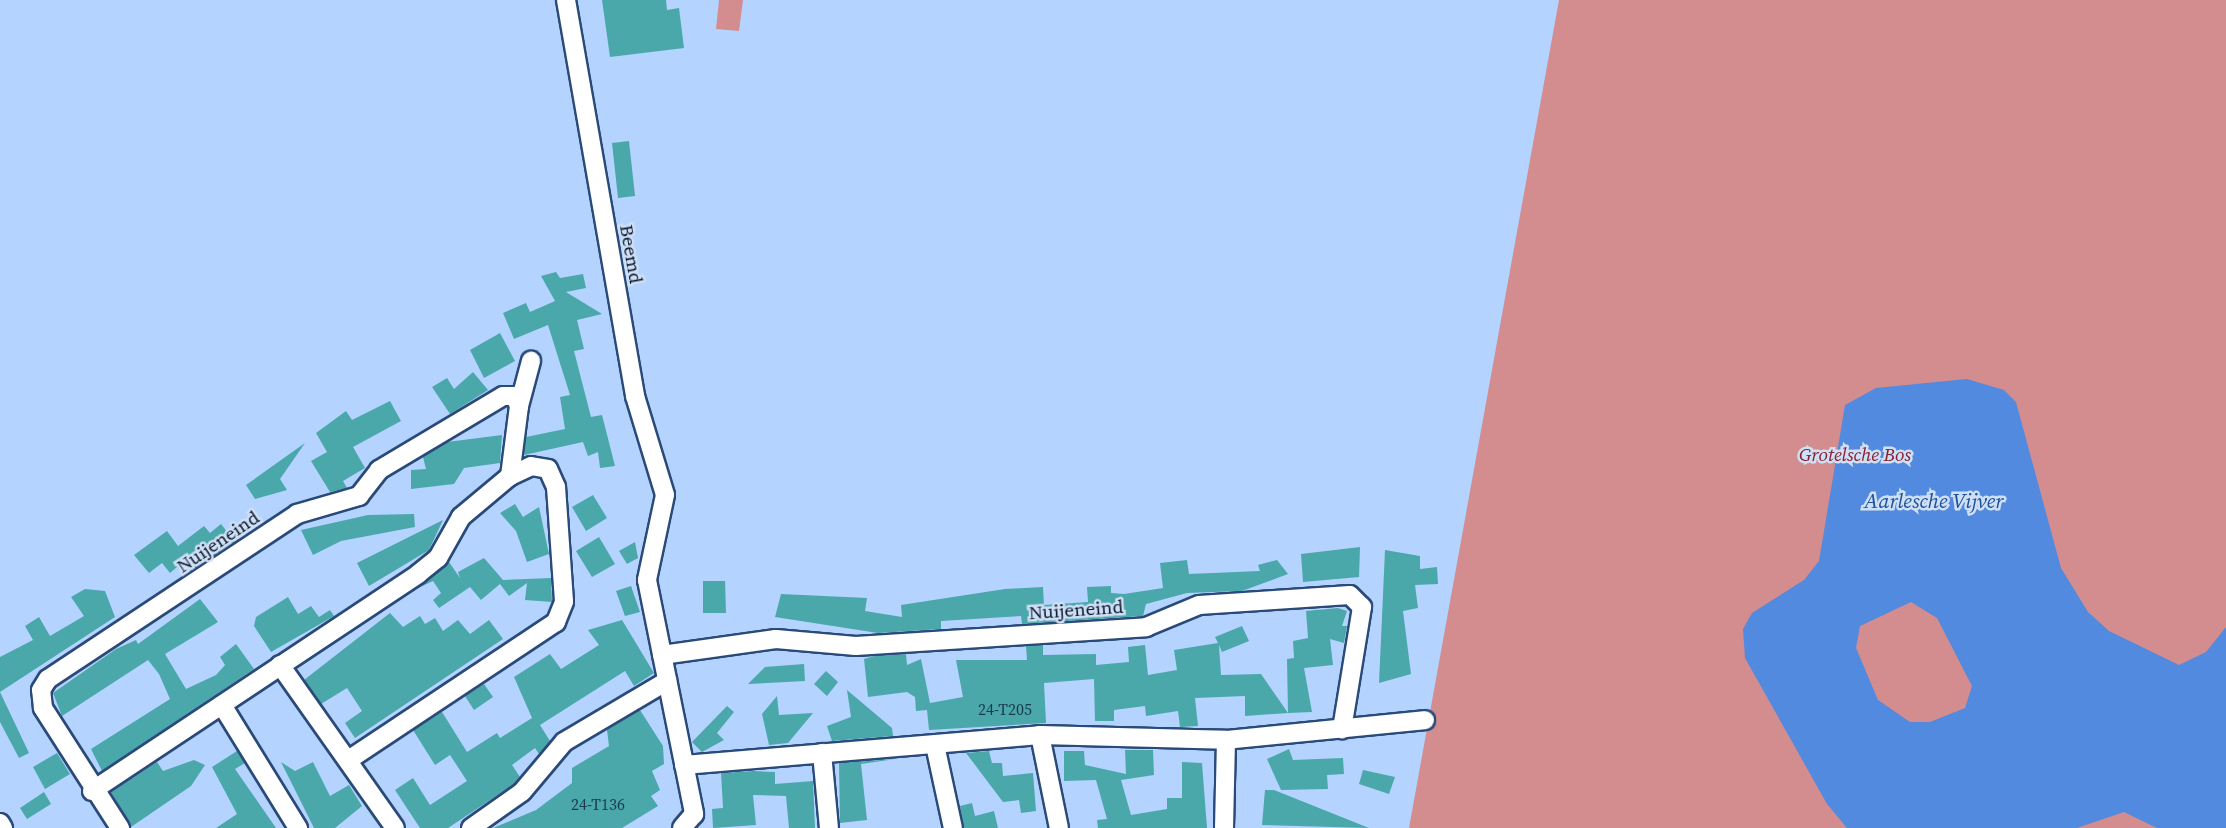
<!DOCTYPE html>
<style>
body{margin:0}
#map{position:relative;width:2226px;height:828px;overflow:hidden;background:#b4d3ff;font-family:"Source Serif 4",serif}
div>[style]{position:absolute}
[style*='--x']{left:calc(var(--x)*1px);top:calc(var(--y)*1px);width:calc(var(--w)*1px);rotate:calc(var(--a)*1deg)}
.green>*{inset:0;background:#d38d8f}
.water>*{inset:0;background:#518ade}
.building>*{inset:0;background:#4aa8aa}
.roads{filter:drop-shadow(2px 0 #2a4a79) drop-shadow(-2px 0 #2a4a79) drop-shadow(0 2px #2a4a79) drop-shadow(0 -2px #2a4a79)}
.street>*{height:18px;margin:-9px;padding:0 9px;transform-origin:9px;border-radius:9px;background:#fff}
span{translate:-50% -50%;white-space:nowrap;text-align:center;line-height:1.15;-webkit-text-stroke:5px #cfdff5;paint-order:stroke}
.number-label{font-size:16px;color:#1a3b4b}
.number-label span{-webkit-text-stroke-width:0}
.street-label{font-size:19px;color:#0a172b}
.park-label{font-size:19px;color:#86202f;font-style:italic}
.water-label{font-size:21px;color:#1b519d;font-style:italic}
</style>
<div id="map">
<div class="green">
<i style="clip-path:polygon(719px 0,743px 0,739px 31px,716px 29px)"></i>
<i style="clip-path:polygon(1559px 0,2226px 0,2226px 828px,1409px 828px)"></i>
</div>
<div class="water">
<i style="clip-path:polygon(evenodd,1967px 379px,2004px 390px,2016px 402px,2061px 568px,2088px 612px,2109px 631px,2179px 665px,2206px 652px,2226px 627px,2226px 828px,2157px 828px,2124px 812px,2077px 828px,1847px 828px,1827px 804px,1745px 658px,1743px 629px,1752px 613px,1804px 580px,1819px 561px,1845px 405px,1876px 388px,1967px 379px,1911px 602px,1937px 618px,1972px 686px,1965px 708px,1930px 722px,1910px 722px,1878px 700px,1856px 648px,1860px 626px,1911px 602px)"></i>
</div>
<div class="building">
<i style="clip-path:polygon(602px 0,666px 0,667px 10px,679px 8px,684px 48px,610px 57px)"></i>
<i style="clip-path:polygon(629px 141px,635px 196px,618px 198px,612px 143px)"></i>
<i style="clip-path:polygon(556px 272px,560px 278px,583px 274px,586px 288px,566px 292px,602px 314px,577px 320px,584px 349px,574px 351px,591px 417px,602px 415px,615px 466px,600px 468px,598px 452px,588px 456px,583px 442px,524px 455px,526px 437px,565px 429px,560px 397px,570px 395px,548px 325px,514px 339px,503px 313px,526px 303px,530px 312px,555px 301px,541px 276px)"></i>
<i style="clip-path:polygon(500px 333px,515px 361px,484px 378px,470px 350px)"></i>
<i style="clip-path:polygon(473px 372px,488px 390px,450px 414px,432px 387px,447px 378px,454px 389px)"></i>
<i style="clip-path:polygon(390px 401px,401px 421px,353px 447px,365px 468px,343px 481px,347px 488px,330px 492px,311px 461px,327px 452px,316px 433px,346px 411px,352px 420px)"></i>
<i style="clip-path:polygon(502px 435px,500px 463px,464px 468px,454px 484px,411px 489px,411px 470px,426px 469px,423px 457px,447px 442px)"></i>
<i style="clip-path:polygon(305px 443px,280px 479px,287px 490px,255px 499px,246px 485px)"></i>
<i style="clip-path:polygon(593px 495px,607px 518px,586px 531px,572px 507px)"></i>
<i style="clip-path:polygon(515px 504px,523px 517px,539px 507px,549px 554px,527px 562px,516px 531px,500px 513px)"></i>
<i style="clip-path:polygon(414px 514px,415px 527px,341px 541px,313px 555px,301px 530px,368px 515px)"></i>
<i style="clip-path:polygon(443px 520px,429px 550px,369px 586px,357px 563px)"></i>
<i style="clip-path:polygon(221px 524px,235px 542px,193px 570px,185px 560px,170px 573px,162px 563px,149px 573px,134px 555px,167px 531px,178px 546px,204px 526px,210px 533px)"></i>
<i style="clip-path:polygon(599px 537px,615px 564px,592px 577px,576px 551px)"></i>
<i style="clip-path:polygon(635px 542px,638px 558px,627px 564px,619px 551px)"></i>
<i style="clip-path:polygon(1360px 547px,1359px 577px,1303px 582px,1301px 554px)"></i>
<i style="clip-path:polygon(1385px 550px,1420px 556px,1420px 569px,1437px 567px,1438px 584px,1415px 585px,1418px 608px,1403px 611px,1411px 674px,1379px 683px)"></i>
<i style="clip-path:polygon(484px 558px,503px 580px,551px 578px,552px 602px,525px 600px,527px 583px,509px 596px,500px 584px,481px 600px,470px 587px,439px 608px,433px 600px,441px 593px,433px 581px,414px 590px,449px 562px,460px 578px,458px 572px)"></i>
<i style="clip-path:polygon(1187px 560px,1189px 574px,1260px 571px,1258px 565px,1277px 560px,1288px 574px,1242px 591px,1187px 593px,1146px 604px,1143px 616px,1022px 624px,1021px 616px,941px 621px,941px 629px,878px 633px,775px 617px,781px 594px,867px 598px,865px 611px,902px 617px,901px 605px,1005px 589px,1043px 587px,1044px 605px,1088px 602px,1087px 587px,1111px 586px,1111px 593px,1124px 594px,1163px 588px,1160px 563px)"></i>
<i style="clip-path:polygon(703px 581px,725px 581px,726px 613px,703px 613px)"></i>
<i style="clip-path:polygon(631px 586px,640px 612px,625px 616px,616px 591px)"></i>
<i style="clip-path:polygon(85px 589px,105px 591px,115px 617px,0 692px,29px 753px,19px 758px,0 722px,0 657px,33px 640px,25px 626px,39px 617px,50px 636px,84px 616px,71px 597px)"></i>
<i style="clip-path:polygon(288px 597px,298px 614px,311px 606px,319px 617px,330px 610px,334px 616px,271px 652px,254px 626px,256px 617px)"></i>
<i style="clip-path:polygon(200px 599px,218px 622px,165px 654px,186px 689px,216px 675px,225px 665px,220px 657px,236px 644px,254px 669px,102px 771px,91px 749px,170px 699px,159px 674px,148px 660px,62px 716px,53px 693px,116px 649px,136px 640px,138px 644px)"></i>
<i style="clip-path:polygon(1338px 608px,1347px 611px,1342px 626px,1347px 626px,1344px 643px,1330px 639px,1333px 665px,1304px 668px,1312px 712px,1288px 713px,1287px 659px,1294px 658px,1293px 641px,1308px 638px,1306px 611px)"></i>
<i style="clip-path:polygon(390px 613px,403px 627px,420px 616px,425px 624px,435px 618px,443px 631px,458px 620px,470px 634px,489px 620px,503px 639px,355px 738px,345px 723px,362px 711px,347px 688px,321px 704px,304px 680px)"></i>
<i style="clip-path:polygon(622px 620px,654px 673px,634px 686px,625px 671px,540px 725px,550px 741px,539px 754px,535px 748px,512px 765px,520px 777px,514px 784px,448px 828px,420px 828px,395px 790px,413px 778px,430px 805px,467px 781px,450px 755px,435px 765px,413px 730px,442px 712px,467px 752px,497px 733px,500px 738px,532px 718px,514px 677px,550px 654px,561px 669px,599px 645px,588px 630px)"></i>
<i style="clip-path:polygon(1242px 626px,1249px 641px,1222px 652px,1219px 645px,1221px 675px,1261px 674px,1288px 713px,1245px 716px,1245px 696px,1195px 698px,1198px 726px,1180px 727px,1178px 711px,1146px 716px,1145px 706px,1114px 710px,1114px 721px,1095px 721px,1094px 679px,1044px 683px,1046px 723px,929px 730px,927px 710px,916px 711px,915px 697px,907px 692px,868px 697px,864px 659px,874px 656px,906px 654px,907px 665px,921px 659px,930px 703px,963px 697px,956px 660px,1027px 660px,1026px 646px,1043px 645px,1043px 655px,1096px 654px,1096px 665px,1129px 662px,1128px 647px,1145px 645px,1148px 675px,1177px 670px,1174px 650px,1218px 643px,1215px 637px)"></i>
<i style="clip-path:polygon(804px 664px,805px 681px,748px 684px,765px 667px)"></i>
<i style="clip-path:polygon(826px 671px,838px 682px,827px 696px,814px 684px)"></i>
<i style="clip-path:polygon(484px 684px,493px 697px,474px 710px,465px 696px)"></i>
<i style="clip-path:polygon(847px 690px,892px 728px,893px 736px,832px 741px,827px 726px,851px 717px)"></i>
<i style="clip-path:polygon(777px 696px,779px 715px,813px 713px,788px 743px,769px 745px,762px 714px)"></i>
<i style="clip-path:polygon(727px 706px,734px 712px,717px 733px,724px 740px,702px 752px,692px 742px)"></i>
<i style="clip-path:polygon(640px 710px,663px 746px,664px 764px,652px 771px,660px 790px,651px 796px,658px 806px,622px 828px,493px 828px,536px 810px,572px 783px,572px 768px,609px 746px,607px 730px)"></i>
<i style="clip-path:polygon(1289px 749px,1293px 760px,1343px 758px,1344px 774px,1327px 775px,1328px 789px,1281px 790px,1267px 759px)"></i>
<i style="clip-path:polygon(1125px 750px,1153px 750px,1154px 775px,1121px 780px,1131px 815px,1167px 809px,1167px 798px,1182px 798px,1182px 762px,1202px 763px,1207px 828px,1098px 828px,1097px 820px,1107px 819px,1096px 780px,1064px 781px,1064px 751px,1084px 751px,1085px 765px,1126px 774px)"></i>
<i style="clip-path:polygon(237px 751px,245px 763px,235px 769px,276px 828px,216px 828px,237px 814px,212px 767px)"></i>
<i style="clip-path:polygon(989px 751px,992px 763px,1002px 763px,1003px 776px,1033px 773px,1036px 811px,1021px 813px,1019px 800px,1003px 802px,966px 753px)"></i>
<i style="clip-path:polygon(57px 753px,70px 774px,45px 789px,33px 767px)"></i>
<i style="clip-path:polygon(895px 759px,861px 764px,867px 820px,840px 823px,839px 763px)"></i>
<i style="clip-path:polygon(194px 760px,205px 765px,191px 786px,131px 827px,111px 792px,157px 762px,163px 771px)"></i>
<i style="clip-path:polygon(281px 762px,295px 771px,313px 762px,330px 796px,349px 785px,362px 806px,335px 828px,314px 828px)"></i>
<i style="clip-path:polygon(1363px 770px,1395px 777px,1389px 794px,1359px 784px)"></i>
<i style="clip-path:polygon(754px 771px,775px 772px,775px 784px,813px 781px,815px 828px,789px 828px,786px 796px,753px 795px,756px 825px,713px 828px,712px 809px,723px 808px,721px 773px)"></i>
<i style="clip-path:polygon(1265px 790px,1274px 790px,1369px 828px,1262px 825px)"></i>
<i style="clip-path:polygon(44px 792px,51px 804px,27px 819px,20px 808px)"></i>
<i style="clip-path:polygon(972px 803px,975px 816px,994px 811px,998px 828px,964px 828px,960px 806px)"></i>
</div>
<div class="roads">
<div class="street">
<i style="--x:566;--y:0;--w:402;--a:80.1"></i>
<i style="--x:635;--y:396;--w:103;--a:73.1"></i>
<i style="--x:665;--y:495;--w:87;--a:102"></i>
<i style="--x:647;--y:580;--w:239;--a:78.6"></i>
<i style="--x:694;--y:814;--w:18;--a:131"></i>
<i style="--x:519;--y:406;--w:47;--a:-75.1"></i>
<i style="--x:662;--y:655;--w:115;--a:-8"></i>
<i style="--x:776;--y:639;--w:80;--a:5"></i>
<i style="--x:856;--y:646;--w:291;--a:-3.7"></i>
<i style="--x:1146;--y:627;--w:57;--a:-22.5"></i>
<i style="--x:1199;--y:605;--w:151;--a:-3.8"></i>
<i style="--x:1350;--y:595;--w:17;--a:45"></i>
<i style="--x:1362;--y:607;--w:124;--a:99.3"></i>
<i style="--x:280;--y:665;--w:199;--a:54.8"></i>
<i style="--x:222;--y:705;--w:145;--a:58.3"></i>
<i style="--x:1040;--y:735;--w:95;--a:78.5"></i>
<i style="--x:935;--y:745;--w:85;--a:77.8"></i>
<i style="--x:822;--y:753;--w:75;--a:84.7"></i>
<i style="--x:684;--y:765;--w:357;--a:-4.8"></i>
<i style="--x:1040;--y:735;--w:186;--a:1.5"></i>
<i style="--x:1226;--y:740;--w:200;--a:-5.7"></i>
<i style="--x:92;--y:791;--w:392;--a:-33.6"></i>
<i style="--x:418;--y:574;--w:26;--a:-39"></i>
<i style="--x:438;--y:558;--w:47;--a:-60.7"></i>
<i style="--x:461;--y:517;--w:64;--a:-39.9"></i>
<i style="--x:510;--y:476;--w:23;--a:-25"></i>
<i style="--x:531;--y:466;--w:17;--a:10"></i>
<i style="--x:548;--y:469;--w:20;--a:66"></i>
<i style="--x:556;--y:487;--w:115;--a:86"></i>
<i style="--x:564;--y:602;--w:22;--a:112"></i>
<i style="--x:556;--y:622;--w:247;--a:146.4"></i>
<i style="--x:0;--y:823;--w:6;--a:59"></i>
<i style="--x:120;--y:828;--w:143;--a:-122.7"></i>
<i style="--x:43;--y:708;--w:18;--a:-96"></i>
<i style="--x:41;--y:690;--w:13;--a:-58"></i>
<i style="--x:48;--y:679;--w:299;--a:-33.5"></i>
<i style="--x:297;--y:514;--w:65;--a:-16.2"></i>
<i style="--x:359;--y:496;--w:33;--a:-52"></i>
<i style="--x:379;--y:470;--w:144;--a:-30.8"></i>
<i style="--x:503;--y:396;--w:12;--a:0"></i>
<i style="--x:515;--y:396;--w:11;--a:68"></i>
<i style="--x:519;--y:406;--w:71;--a:97.3"></i>
<i style="--x:471;--y:828;--w:62;--a:-35.2"></i>
<i style="--x:522;--y:792;--w:65;--a:-50"></i>
<i style="--x:564;--y:742;--w:120;--a:-30.6"></i>
<i style="--x:1224;--y:828;--w:88;--a:-88.7"></i>
</div>
</div>
<div class="number-label">
<span style="left:1005px;top:709px">24-T205</span>
<span style="left:598px;top:804px">24-T136</span>
</div>
<div class="street-label">
<span style="left:631px;top:254px;rotate:80deg">Beemd</span>
<span style="left:218px;top:542px;rotate:-34deg">Nuijeneind</span>
<span style="left:1076px;top:610px;rotate:-4deg">Nuijeneind</span>
</div>
<div class="park-label">
<span style="left:1855px;top:455px">Grotelsche Bos</span>
</div>
<div class="water-label">
<span style="left:1934px;top:501px">Aarlesche Vijver</span>
</div>
</div>
